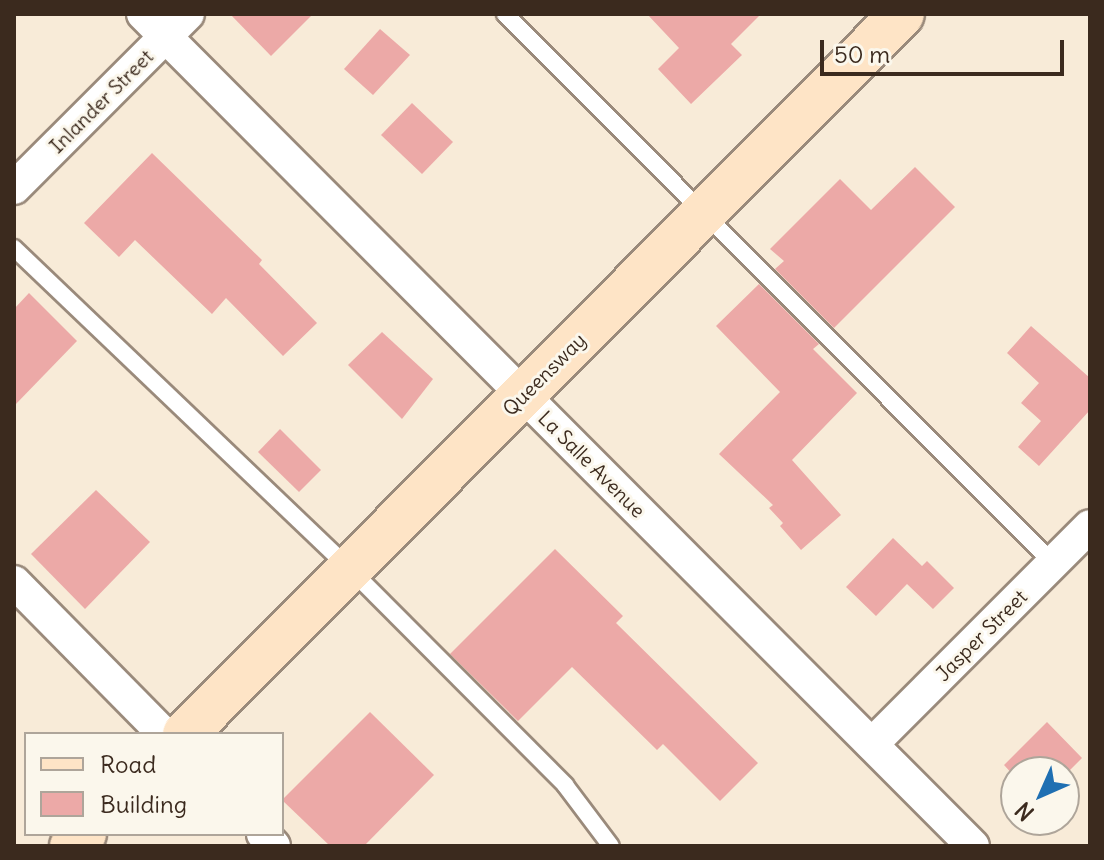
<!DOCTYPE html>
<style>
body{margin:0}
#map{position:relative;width:1104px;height:860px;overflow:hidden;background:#f8ebd8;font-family:Delius,sans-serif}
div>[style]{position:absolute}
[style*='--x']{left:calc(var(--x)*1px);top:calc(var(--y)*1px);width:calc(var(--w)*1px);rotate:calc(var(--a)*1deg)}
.building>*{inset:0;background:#eca9a7}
.roads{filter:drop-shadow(2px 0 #9a8a7b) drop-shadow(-2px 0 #9a8a7b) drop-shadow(0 2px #9a8a7b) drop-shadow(0 -2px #9a8a7b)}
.lane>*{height:16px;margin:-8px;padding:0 8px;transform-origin:8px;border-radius:8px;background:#fff}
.street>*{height:32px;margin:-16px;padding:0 16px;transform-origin:16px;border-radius:16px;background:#fff}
.secondary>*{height:44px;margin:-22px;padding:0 22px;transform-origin:22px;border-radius:22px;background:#fee4c6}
span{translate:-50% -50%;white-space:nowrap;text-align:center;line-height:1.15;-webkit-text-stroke:6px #fbf7ec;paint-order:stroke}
.street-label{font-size:20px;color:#3b2a1e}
.frame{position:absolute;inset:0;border:16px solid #3b2a1e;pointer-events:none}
.legend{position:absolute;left:24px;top:732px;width:260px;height:104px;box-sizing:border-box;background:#fbf7ec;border:2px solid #aea59a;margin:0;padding:10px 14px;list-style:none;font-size:24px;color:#3b2a1e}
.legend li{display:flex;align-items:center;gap:16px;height:40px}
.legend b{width:40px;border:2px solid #aea59a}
.north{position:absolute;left:1000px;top:756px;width:80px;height:80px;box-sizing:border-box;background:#fbf7ec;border:2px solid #aea59a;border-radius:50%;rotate:225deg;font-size:22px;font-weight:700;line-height:32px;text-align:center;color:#3b2a1e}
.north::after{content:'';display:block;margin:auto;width:28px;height:36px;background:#1f6fb2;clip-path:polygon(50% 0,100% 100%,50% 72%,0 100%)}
.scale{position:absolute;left:820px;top:40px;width:244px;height:36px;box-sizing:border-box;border:4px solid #3b2a1e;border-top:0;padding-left:10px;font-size:24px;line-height:28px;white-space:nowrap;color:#3b2a1e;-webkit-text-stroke:6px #fbf7ec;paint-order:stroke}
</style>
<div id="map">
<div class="building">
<i style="clip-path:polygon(230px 14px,313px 14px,271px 56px)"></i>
<i style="clip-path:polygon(647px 14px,761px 14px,731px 44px,742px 55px,691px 104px,658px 69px,679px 48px)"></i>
<i style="clip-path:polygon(380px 29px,410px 55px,373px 95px,344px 69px)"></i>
<i style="clip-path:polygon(412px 103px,453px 142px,422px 174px,381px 135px)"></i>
<i style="clip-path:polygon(152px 153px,262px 260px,259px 264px,317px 323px,283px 356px,226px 298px,212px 314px,135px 240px,119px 257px,84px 223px)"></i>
<i style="clip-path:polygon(915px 167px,955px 207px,834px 328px,775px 269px,784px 261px,770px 249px,840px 179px,871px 210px)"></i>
<i style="clip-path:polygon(759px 284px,819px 344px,813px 349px,857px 393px,792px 460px,841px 515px,801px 550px,780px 526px,783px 523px,769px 508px,773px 505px,719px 454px,780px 392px,716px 326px)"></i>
<i style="clip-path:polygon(29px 293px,77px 341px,14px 406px,14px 309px)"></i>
<i style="clip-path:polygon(1031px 326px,1090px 378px,1090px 410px,1039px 466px,1018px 447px,1041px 421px,1021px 403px,1039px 383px,1007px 353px)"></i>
<i style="clip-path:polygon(382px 332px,433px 379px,402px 419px,348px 365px)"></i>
<i style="clip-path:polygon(280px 429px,321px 470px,299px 492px,258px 452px)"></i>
<i style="clip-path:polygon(96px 490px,150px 542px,85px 609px,31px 554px)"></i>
<i style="clip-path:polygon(893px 538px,922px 566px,927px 561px,954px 588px,933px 609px,907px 584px,876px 616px,846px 587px)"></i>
<i style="clip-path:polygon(555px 549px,623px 616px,616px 623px,758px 763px,720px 801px,663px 744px,657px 750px,572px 667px,518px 721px,450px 654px)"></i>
<i style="clip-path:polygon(370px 712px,434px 775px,364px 846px,330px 846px,282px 800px)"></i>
<i style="clip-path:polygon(1047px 722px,1082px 758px,1064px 776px,1064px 772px,1016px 772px,1016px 778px,1004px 765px)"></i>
</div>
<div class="roads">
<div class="lane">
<i style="--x:505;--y:14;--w:776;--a:45.05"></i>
<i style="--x:14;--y:248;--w:465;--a:43.7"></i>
<i style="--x:350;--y:569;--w:305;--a:45.1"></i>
<i style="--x:565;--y:785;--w:76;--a:53"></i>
</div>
<div class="street">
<i style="--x:143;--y:14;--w:1175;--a:45.07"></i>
<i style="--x:14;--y:188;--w:246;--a:-45"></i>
<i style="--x:14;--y:582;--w:214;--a:45.4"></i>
<i style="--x:872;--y:744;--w:308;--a:-45"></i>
<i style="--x:263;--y:834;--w:16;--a:47"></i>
</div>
<div class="secondary">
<i style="--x:185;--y:734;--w:1016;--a:-45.12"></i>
<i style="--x:72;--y:846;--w:17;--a:-45"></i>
</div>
</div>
<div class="street-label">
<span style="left:101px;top:101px;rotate:-45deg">Inlander Street</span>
<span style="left:544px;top:374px;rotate:-45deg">Queensway</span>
<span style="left:592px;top:464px;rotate:45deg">La Salle Avenue</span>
<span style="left:981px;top:635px;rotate:-45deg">Jasper Street</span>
</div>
<div class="frame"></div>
<ul class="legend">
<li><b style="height:10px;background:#fee4c6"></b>Road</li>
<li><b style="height:22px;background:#eca9a7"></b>Building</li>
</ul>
<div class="north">N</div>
<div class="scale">50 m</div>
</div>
